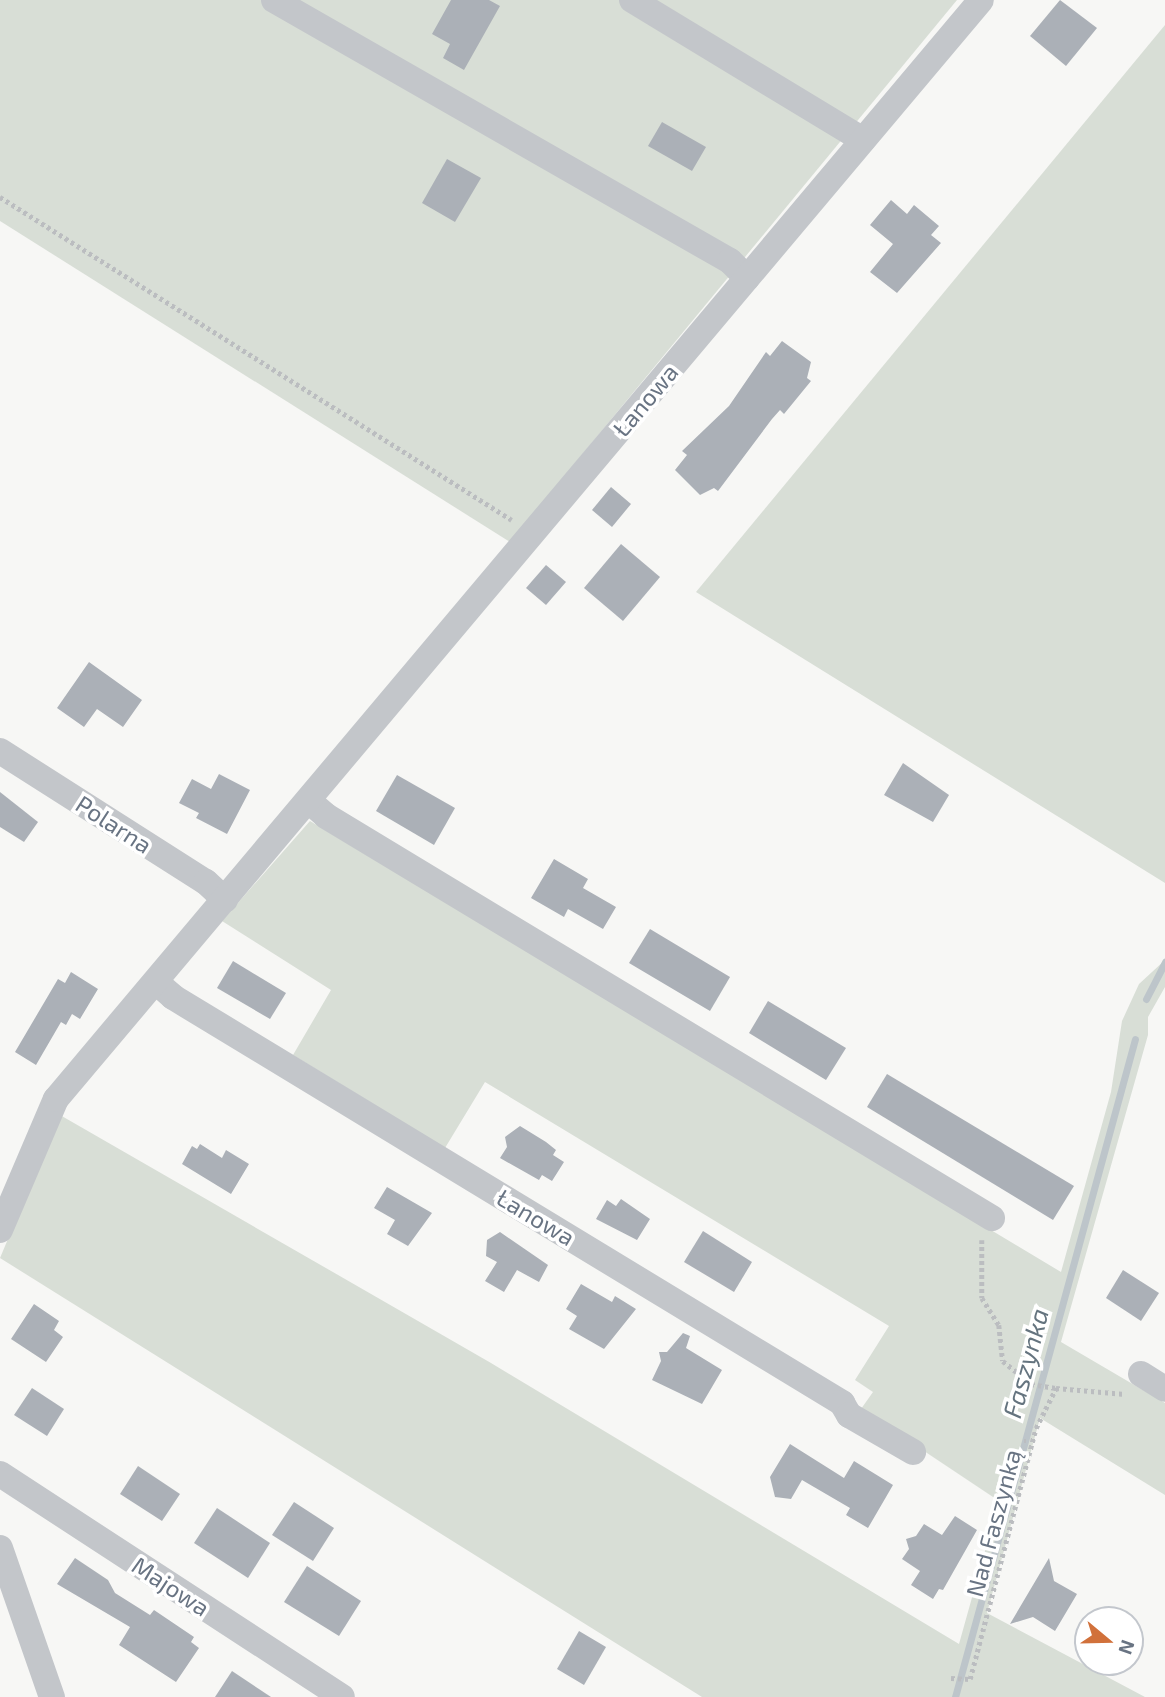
<!DOCTYPE html>
<meta charset="utf-8">
<style>
body{margin:0}
#map{position:relative;width:1165px;height:1697px;overflow:hidden;background:#f7f7f5;font-family:"Exo 2",sans-serif}
div>[style]{position:absolute}
[style*='--x']{left:calc(var(--x)*1px);top:calc(var(--y)*1px);width:calc(var(--w)*1px);rotate:calc(var(--a)*1deg)}
.green>*{inset:0;background:#d8ded6}
.stream>*{height:7px;margin:-3.5px;padding:0 3.5px;transform-origin:3.5px;border-radius:3.5px;background:#bdc5ca}
.building>*{inset:0;background:#abb0b7}
.path>*{height:4.5px;margin-top:-2.25px;transform-origin:0;background:repeating-linear-gradient(90deg,#bbbdc0 0 3.5px,transparent 0 7px)}
.minor>*{height:26px;margin:-13px;padding:0 13px;transform-origin:13px;border-radius:13px;background:#c3c6ca}
span{translate:-50% -50%;white-space:nowrap;text-align:center;line-height:1.15;-webkit-text-stroke:7px #fff;paint-order:stroke}
.street-label{font-size:24px;color:#697483}
.water-label{font-size:26px;color:#65747f;font-style:italic}
.north{position:absolute;left:1074px;top:1606px;width:70px;height:70px;box-sizing:border-box;background:#fff;border:2px solid #c3c7cd;border-radius:50%;rotate:109deg;font-size:19px;font-weight:700;line-height:28px;text-align:center;color:#697483}
.north::after{content:'';display:block;margin:auto;width:24px;height:32px;background:#d1713b;clip-path:polygon(50% 0,100% 100%,50% 72%,0 100%)}
</style>
<div id="map">
<div class="green">
<i style="clip-path:polygon(0 0,957px 0,510px 542px,0 221px)"></i>
<i style="clip-path:polygon(1165px 25px,1165px 883px,696px 592px)"></i>
<i style="clip-path:polygon(310px 821px,1061px 1272px,1111px 1092px,1122px 1021px,1139px 984px,1165px 960px,1165px 987px,1148px 1017px,1148px 1035px,1061px 1342px,1165px 1403px,1165px 1495px,1040px 1418px,987px 1613px,1145px 1697px,702px 1697px,0 1258px,60px 1115px,491px 1363px,959px 1644px,999px 1501px,861px 1409px,873px 1392px,855px 1380px,889px 1326px,485px 1082px,445px 1148px,293px 1055px,331px 990px,222px 921px)"></i>
</div>
<div class="stream">
<i style="--x:1146;--y:999;--w:42;--a:-62.8"></i>
<i style="--x:955;--y:1697;--w:682;--a:-74.7"></i>
</div>
<div class="building">
<i style="clip-path:polygon(451px 0,489px 0,500px 6px,464px 70px,443px 58px,450px 44px,432px 34px)"></i>
<i style="clip-path:polygon(1060px 0,1097px 28px,1066px 66px,1030px 36px)"></i>
<i style="clip-path:polygon(662px 122px,706px 147px,692px 171px,648px 146px)"></i>
<i style="clip-path:polygon(447px 159px,481px 178px,455px 222px,422px 203px)"></i>
<i style="clip-path:polygon(891px 200px,907px 214px,914px 205px,939px 226px,931px 235px,941px 243px,897px 293px,870px 272px,893px 244px,870px 225px)"></i>
<i style="clip-path:polygon(782px 341px,811px 362px,807px 378px,811px 381px,784px 414px,780px 410px,772px 419px,718px 491px,714px 488px,700px 495px,675px 470px,687px 455px,682px 451px,729px 406px,766px 352px,770px 356px)"></i>
<i style="clip-path:polygon(611px 487px,631px 504px,612px 527px,592px 510px)"></i>
<i style="clip-path:polygon(621px 544px,660px 577px,623px 621px,584px 588px)"></i>
<i style="clip-path:polygon(546px 565px,566px 582px,546px 605px,526px 588px)"></i>
<i style="clip-path:polygon(89px 662px,142px 700px,123px 727px,97px 709px,84px 727px,57px 708px)"></i>
<i style="clip-path:polygon(903px 763px,949px 795px,933px 822px,884px 795px)"></i>
<i style="clip-path:polygon(219px 774px,250px 790px,227px 834px,196px 818px,199px 813px,179px 803px,192px 779px,211px 789px)"></i>
<i style="clip-path:polygon(397px 775px,455px 808px,434px 845px,376px 811px)"></i>
<i style="clip-path:polygon(0 792px,38px 822px,24px 842px,0 827px)"></i>
<i style="clip-path:polygon(554px 859px,588px 879px,583px 888px,616px 907px,603px 929px,568px 909px,564px 917px,531px 898px)"></i>
<i style="clip-path:polygon(650px 929px,730px 977px,710px 1011px,629px 963px)"></i>
<i style="clip-path:polygon(233px 961px,286px 993px,270px 1019px,217px 988px)"></i>
<i style="clip-path:polygon(71px 972px,98px 989px,80px 1019px,72px 1014px,66px 1025px,61px 1022px,36px 1065px,15px 1052px,58px 979px,65px 983px)"></i>
<i style="clip-path:polygon(768px 1001px,846px 1048px,826px 1080px,749px 1033px)"></i>
<i style="clip-path:polygon(887px 1074px,1074px 1186px,1053px 1220px,867px 1107px)"></i>
<i style="clip-path:polygon(520px 1126px,546px 1142px,556px 1150px,553px 1155px,564px 1162px,552px 1181px,542px 1175px,539px 1180px,500px 1158px,507px 1147px,505px 1137px)"></i>
<i style="clip-path:polygon(200px 1144px,222px 1158px,226px 1150px,249px 1164px,231px 1194px,182px 1164px,192px 1146px,197px 1149px)"></i>
<i style="clip-path:polygon(387px 1187px,432px 1213px,408px 1246px,387px 1234px,395px 1220px,374px 1208px)"></i>
<i style="clip-path:polygon(621px 1199px,650px 1219px,637px 1240px,596px 1219px,607px 1200px,616px 1206px)"></i>
<i style="clip-path:polygon(703px 1231px,752px 1262px,734px 1292px,684px 1262px)"></i>
<i style="clip-path:polygon(500px 1232px,548px 1265px,539px 1282px,517px 1270px,504px 1292px,485px 1281px,497px 1262px,486px 1256px,487px 1240px)"></i>
<i style="clip-path:polygon(1123px 1270px,1159px 1293px,1141px 1321px,1106px 1298px)"></i>
<i style="clip-path:polygon(581px 1284px,612px 1302px,615px 1296px,636px 1309px,604px 1349px,569px 1329px,577px 1316px,566px 1309px)"></i>
<i style="clip-path:polygon(34px 1304px,59px 1321px,54px 1330px,63px 1337px,46px 1362px,11px 1339px)"></i>
<i style="clip-path:polygon(683px 1333px,690px 1336px,686px 1348px,722px 1370px,702px 1404px,652px 1380px,661px 1361px,659px 1352px,667px 1352px)"></i>
<i style="clip-path:polygon(32px 1388px,64px 1409px,47px 1436px,14px 1415px)"></i>
<i style="clip-path:polygon(790px 1444px,844px 1478px,854px 1461px,893px 1485px,868px 1528px,846px 1515px,850px 1508px,802px 1480px,791px 1499px,775px 1497px,770px 1477px)"></i>
<i style="clip-path:polygon(138px 1466px,180px 1494px,162px 1521px,120px 1494px)"></i>
<i style="clip-path:polygon(294px 1502px,334px 1528px,313px 1561px,272px 1535px)"></i>
<i style="clip-path:polygon(217px 1508px,270px 1543px,248px 1578px,194px 1543px)"></i>
<i style="clip-path:polygon(955px 1516px,977px 1530px,943px 1590px,939px 1589px,933px 1599px,911px 1585px,920px 1571px,902px 1559px,909px 1549px,906px 1539px,916px 1536px,924px 1524px,942px 1535px)"></i>
<i style="clip-path:polygon(75px 1558px,108px 1580px,115px 1593px,150px 1615px,154px 1610px,194px 1637px,191px 1642px,199px 1648px,176px 1682px,119px 1645px,130px 1627px,57px 1584px)"></i>
<i style="clip-path:polygon(1049px 1558px,1054px 1581px,1077px 1594px,1061px 1621px,1055px 1631px,1033px 1617px,1010px 1624px)"></i>
<i style="clip-path:polygon(307px 1566px,361px 1601px,339px 1636px,284px 1602px)"></i>
<i style="clip-path:polygon(579px 1631px,606px 1647px,584px 1685px,557px 1669px)"></i>
<i style="clip-path:polygon(232px 1671px,271px 1697px,215px 1697px)"></i>
</div>
<div class="path">
<i style="--x:0;--y:197;--w:605;--a:32.25"></i>
<i style="--x:982;--y:1240;--w:58;--a:90"></i>
<i style="--x:982;--y:1298;--w:32;--a:58"></i>
<i style="--x:999;--y:1325;--w:36;--a:84"></i>
<i style="--x:1003;--y:1361;--w:36;--a:39"></i>
<i style="--x:1031;--y:1384;--w:25;--a:9"></i>
<i style="--x:1024;--y:1441;--w:2;--a:0"></i>
<i style="--x:1020;--y:1452;--w:3;--a:0"></i>
<i style="--x:951;--y:1678;--w:19;--a:3"></i>
<i style="--x:970;--y:1679;--w:260;--a:-75.3"></i>
<i style="--x:1036;--y:1428;--w:45;--a:-63.4"></i>
<i style="--x:1056;--y:1388;--w:69;--a:5"></i>
</div>
<div class="minor">
<i style="--x:274;--y:0;--w:525;--a:29.79"></i>
<i style="--x:730;--y:261;--w:24;--a:45"></i>
<i style="--x:632;--y:0;--w:270;--a:31.2"></i>
<i style="--x:0;--y:751;--w:244;--a:32.5"></i>
<i style="--x:206;--y:882;--w:26;--a:43"></i>
<i style="--x:309;--y:801;--w:23;--a:41"></i>
<i style="--x:326;--y:816;--w:778;--a:31.12"></i>
<i style="--x:156;--y:982;--w:23;--a:41"></i>
<i style="--x:173;--y:997;--w:783;--a:31.25"></i>
<i style="--x:842;--y:1403;--w:14;--a:60"></i>
<i style="--x:849;--y:1415;--w:74;--a:30"></i>
<i style="--x:0;--y:1230;--w:142;--a:-66.9"></i>
<i style="--x:56;--y:1099;--w:1436;--a:-49.91"></i>
<i style="--x:1141;--y:1374;--w:28;--a:32"></i>
<i style="--x:0;--y:1474;--w:408;--a:33.1"></i>
<i style="--x:0;--y:1548;--w:158;--a:70.8"></i>
</div>
<div class="street-label">
<span style="left:645px;top:400px;rotate:-50deg">Łanowa</span>
<span style="left:114px;top:824px;rotate:33deg">Polarna</span>
<span style="left:536px;top:1217px;rotate:31deg">Łanowa</span>
<span style="left:993px;top:1523px;rotate:-75deg">Nad Faszynką</span>
<span style="left:171px;top:1586px;rotate:33deg">Majowa</span>
</div>
<div class="water-label">
<span style="left:1025px;top:1363px;rotate:-75deg">Faszynka</span>
</div>
<div class="north">N</div>
</div>
